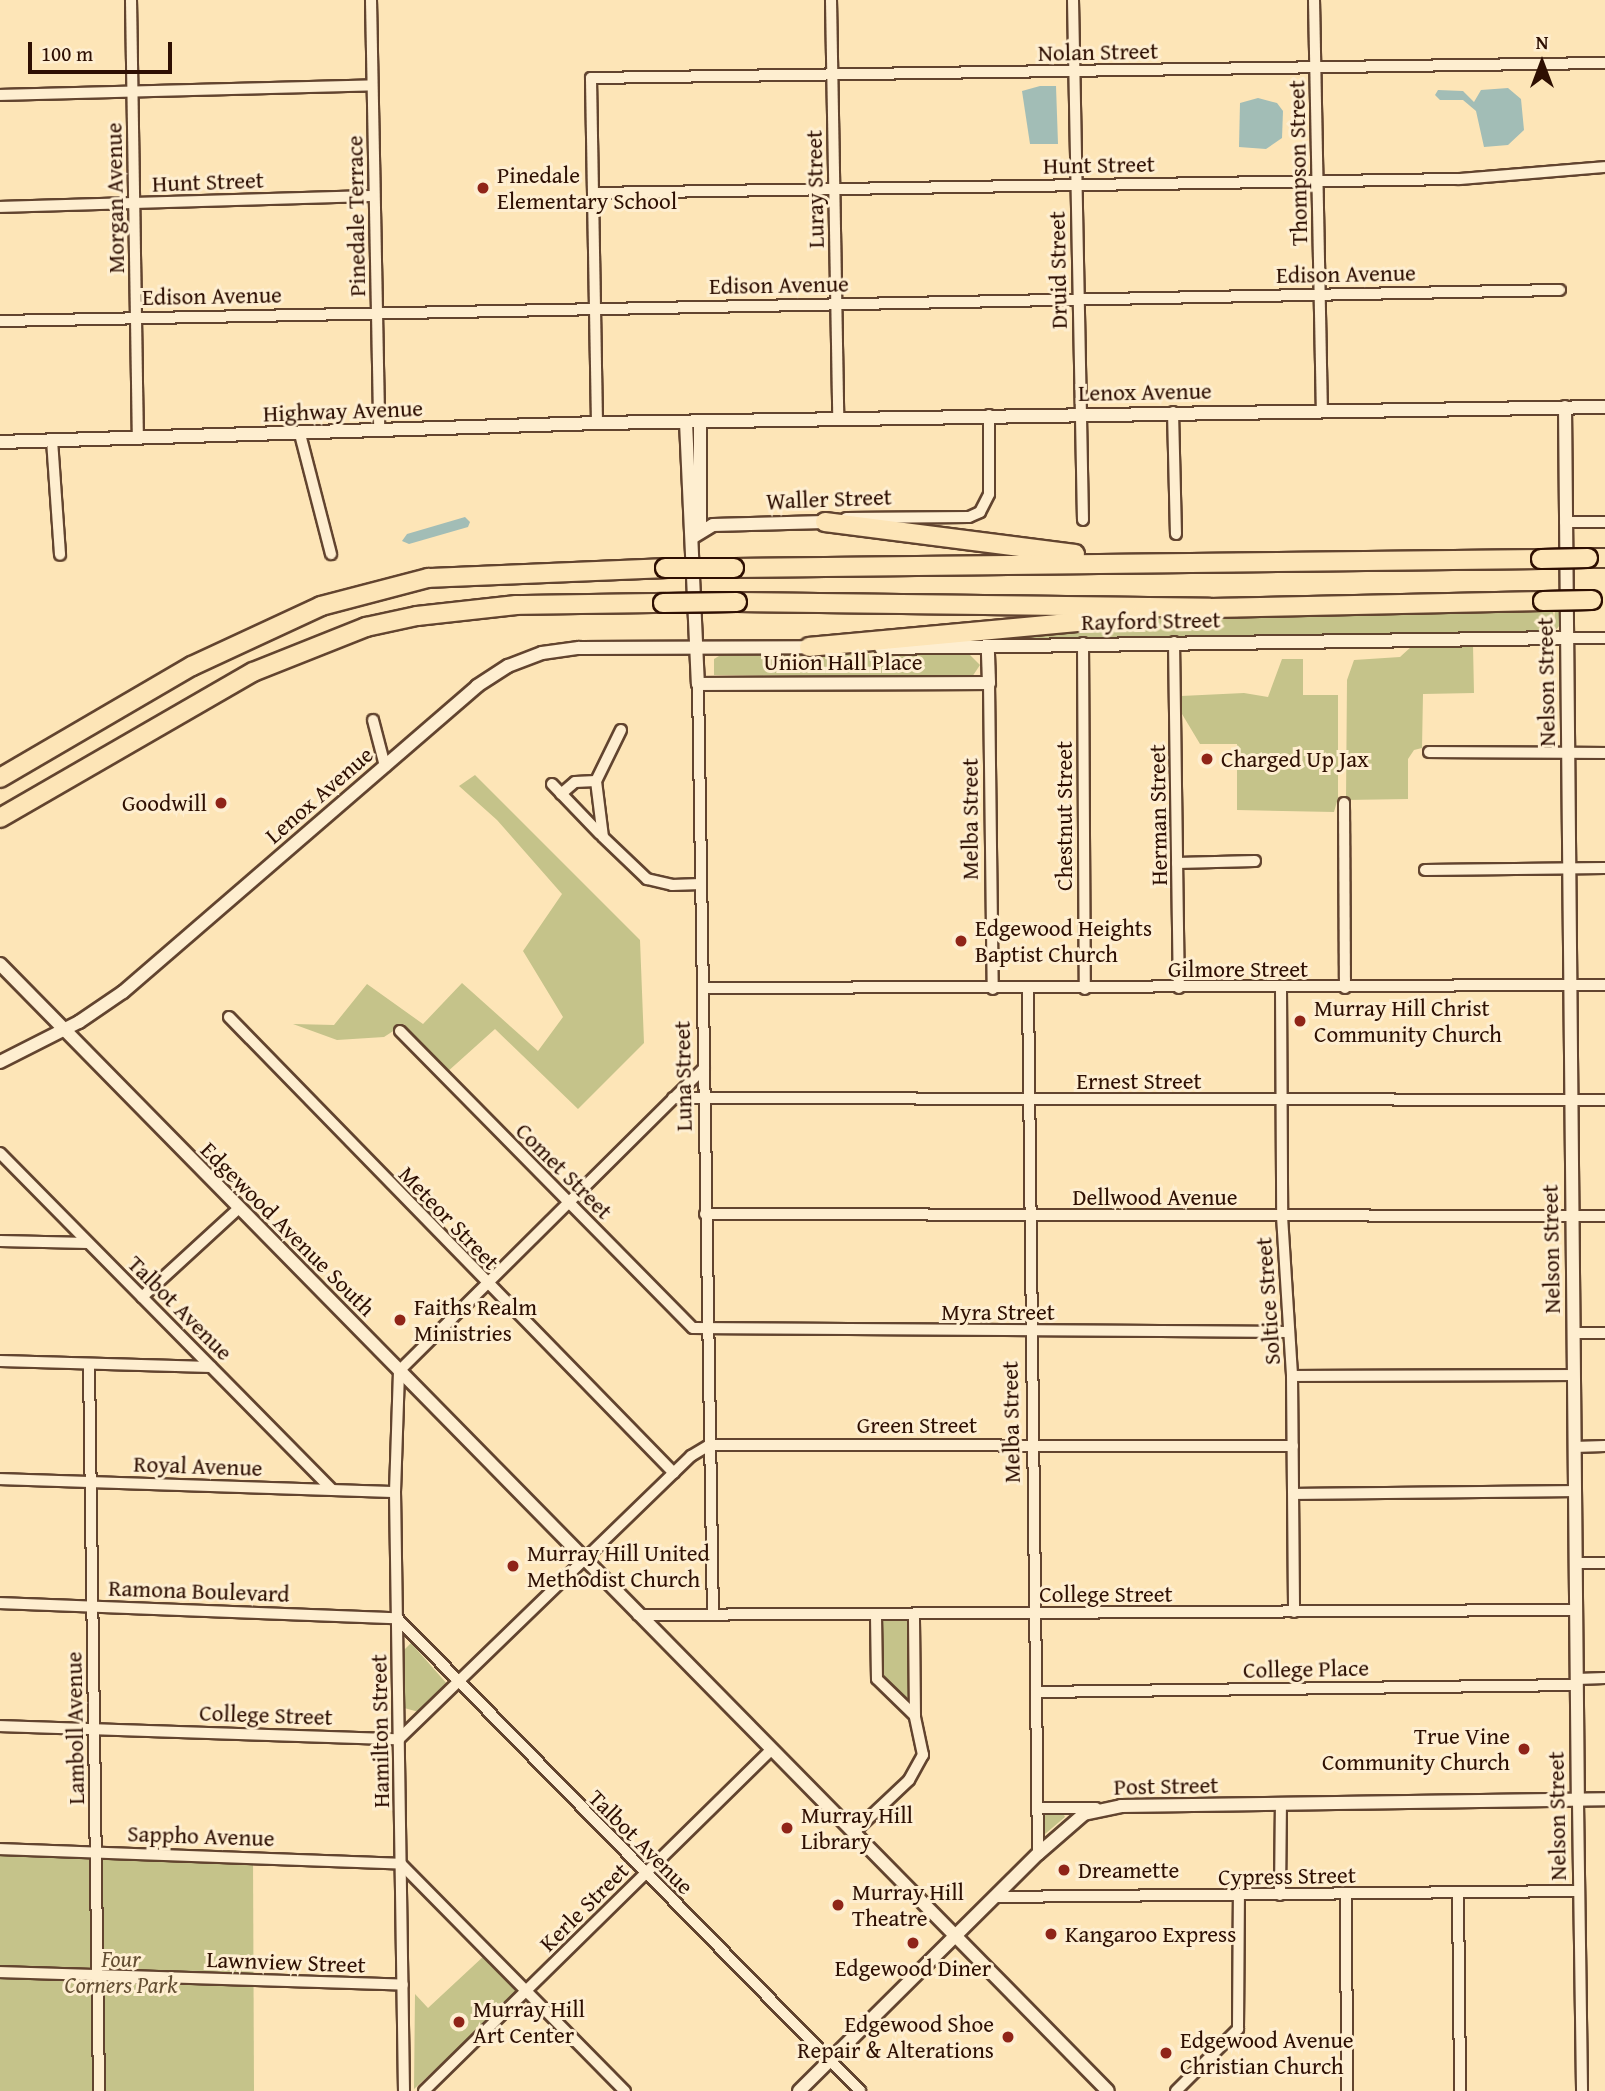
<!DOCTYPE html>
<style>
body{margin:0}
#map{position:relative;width:1605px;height:2091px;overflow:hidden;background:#fde5b7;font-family:"Gentium Book Plus",serif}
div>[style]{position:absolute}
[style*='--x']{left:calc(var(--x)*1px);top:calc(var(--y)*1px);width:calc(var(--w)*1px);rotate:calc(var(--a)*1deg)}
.green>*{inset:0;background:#c5c38a}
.water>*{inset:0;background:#a2bdb6}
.roads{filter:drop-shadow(2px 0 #62442f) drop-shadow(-2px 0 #62442f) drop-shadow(0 2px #62442f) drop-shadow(0 -2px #62442f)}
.street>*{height:10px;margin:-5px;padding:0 5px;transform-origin:5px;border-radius:5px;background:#feeed0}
.secondary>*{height:12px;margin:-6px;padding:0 6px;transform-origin:6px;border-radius:6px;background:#feeed0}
.highway>*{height:18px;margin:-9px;padding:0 9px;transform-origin:9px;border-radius:9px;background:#fde5b7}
.bridges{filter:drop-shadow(2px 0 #2e0f02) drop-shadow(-2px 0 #2e0f02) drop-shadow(0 2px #2e0f02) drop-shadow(0 -2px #2e0f02)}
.highway-bridge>*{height:18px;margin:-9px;padding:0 9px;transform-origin:9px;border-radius:9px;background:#fde5b7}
.dots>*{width:19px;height:19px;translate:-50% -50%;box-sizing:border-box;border:4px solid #feeed0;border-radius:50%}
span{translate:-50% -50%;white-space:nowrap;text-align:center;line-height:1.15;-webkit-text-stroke:6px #feeed0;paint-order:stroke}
.street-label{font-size:23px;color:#2e0f02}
.poi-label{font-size:23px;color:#2e0f02}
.left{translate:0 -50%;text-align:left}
.right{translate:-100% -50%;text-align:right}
.park-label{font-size:23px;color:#634e32;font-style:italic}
.north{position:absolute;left:1507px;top:28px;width:70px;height:70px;-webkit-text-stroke:5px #feeed0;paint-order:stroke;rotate:0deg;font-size:19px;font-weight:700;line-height:28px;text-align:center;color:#2e0f02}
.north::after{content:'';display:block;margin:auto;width:24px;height:32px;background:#2e0f02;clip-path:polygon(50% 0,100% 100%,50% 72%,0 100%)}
.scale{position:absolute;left:28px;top:42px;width:144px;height:32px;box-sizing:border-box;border:4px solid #2e0f02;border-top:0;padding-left:9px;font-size:21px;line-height:24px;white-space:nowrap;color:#2e0f02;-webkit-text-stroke:5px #feeed0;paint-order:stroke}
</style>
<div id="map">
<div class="green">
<i style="clip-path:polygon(1561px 605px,1561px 624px,1552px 634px,1201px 636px,993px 643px,933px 639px,1223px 612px,1553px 606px,1554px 629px,1555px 606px)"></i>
<i style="clip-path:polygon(1473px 645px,1474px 693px,1423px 694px,1422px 748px,1414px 750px,1408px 759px,1408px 799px,1346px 800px,1347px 680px,1354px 660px,1400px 657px,1412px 646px)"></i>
<i style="clip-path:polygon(968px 653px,980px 665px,972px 677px,714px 675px,714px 659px,719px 656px)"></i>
<i style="clip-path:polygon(1282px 659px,1303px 659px,1303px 695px,1338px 695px,1338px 798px,1334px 812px,1237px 810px,1237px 744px,1200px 744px,1182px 714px,1181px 696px,1244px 693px,1268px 697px)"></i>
<i style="clip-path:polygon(475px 775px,640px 940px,644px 1043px,578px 1109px,495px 1029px,446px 1073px,404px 1024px,384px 1037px,337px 1040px,293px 1024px,334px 1025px,367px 984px,423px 1024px,462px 983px,538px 1051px,563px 1017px,523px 951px,562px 894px,497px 820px,459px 786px)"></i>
<i style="clip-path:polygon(910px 1620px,910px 1705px,881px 1679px,881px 1621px)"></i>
<i style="clip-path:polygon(411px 1643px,448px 1685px,419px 1712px,404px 1708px,404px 1650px)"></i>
<i style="clip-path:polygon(1049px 1812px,1063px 1813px,1065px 1817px,1045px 1834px,1041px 1819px)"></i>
<i style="clip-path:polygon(0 1849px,253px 1857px,254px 2091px,0 2091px)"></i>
<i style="clip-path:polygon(485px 1955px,516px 1986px,516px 1994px,414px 2089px,415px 1994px,428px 2008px)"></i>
</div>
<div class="water">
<i style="clip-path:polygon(1040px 86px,1056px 86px,1058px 144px,1030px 144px,1022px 91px)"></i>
<i style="clip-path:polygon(1508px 88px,1521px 99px,1524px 130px,1508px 145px,1484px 147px,1476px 111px,1463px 100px,1440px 100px,1435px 95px,1438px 90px,1463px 91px,1474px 102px,1481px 90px)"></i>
<i style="clip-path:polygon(1258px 98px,1277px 103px,1283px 111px,1282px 138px,1266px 149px,1239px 147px,1240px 103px)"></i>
<i style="clip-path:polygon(465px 517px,470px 522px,468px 527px,409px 544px,402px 541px,407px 534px)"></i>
</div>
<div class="roads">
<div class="street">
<i style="--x:131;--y:0;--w:438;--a:89.1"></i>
<i style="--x:371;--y:0;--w:431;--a:88.9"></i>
<i style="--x:831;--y:0;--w:419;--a:89"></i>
<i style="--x:1073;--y:0;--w:520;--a:88.9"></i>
<i style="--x:1314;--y:0;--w:410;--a:88.9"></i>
<i style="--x:0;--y:95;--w:372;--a:-1.5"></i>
<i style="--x:593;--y:193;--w:866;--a:-0.93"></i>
<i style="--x:1459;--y:179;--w:146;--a:-4.7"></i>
<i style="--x:0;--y:207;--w:374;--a:-1.7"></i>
<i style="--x:0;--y:321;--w:1560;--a:-1.14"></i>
<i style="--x:1173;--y:412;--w:122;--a:88.6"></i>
<i style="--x:597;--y:423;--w:345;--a:-91"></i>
<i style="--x:591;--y:78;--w:1014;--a:-0.85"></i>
<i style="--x:300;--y:434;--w:124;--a:75.5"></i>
<i style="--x:52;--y:440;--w:115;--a:86"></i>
<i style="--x:846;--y:518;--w:123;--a:-0.5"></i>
<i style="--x:969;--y:517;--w:12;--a:-24"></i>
<i style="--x:980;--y:512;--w:20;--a:-63"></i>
<i style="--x:989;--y:494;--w:79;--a:-90"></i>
<i style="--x:1565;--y:522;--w:40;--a:0"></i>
<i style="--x:1566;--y:638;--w:39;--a:0"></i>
<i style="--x:1174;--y:642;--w:346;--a:89.2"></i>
<i style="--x:1083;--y:643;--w:346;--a:89.7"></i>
<i style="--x:989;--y:683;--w:306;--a:89.3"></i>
<i style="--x:698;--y:684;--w:931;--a:89.08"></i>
<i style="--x:373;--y:720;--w:48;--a:75.4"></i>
<i style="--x:621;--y:730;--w:57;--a:116.1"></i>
<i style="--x:596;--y:781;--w:56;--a:82.9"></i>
<i style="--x:603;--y:837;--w:61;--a:43.7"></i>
<i style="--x:647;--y:879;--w:26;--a:13"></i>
<i style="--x:672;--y:885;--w:29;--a:-2"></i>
<i style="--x:1429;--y:752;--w:176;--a:0.3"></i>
<i style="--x:552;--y:784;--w:69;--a:46.2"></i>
<i style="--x:561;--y:794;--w:18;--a:-41"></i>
<i style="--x:575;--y:782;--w:21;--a:-3"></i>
<i style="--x:1344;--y:803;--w:185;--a:89.7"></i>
<i style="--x:1177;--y:863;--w:78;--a:-1.5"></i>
<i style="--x:1425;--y:870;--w:180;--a:-0.6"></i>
<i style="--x:703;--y:988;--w:902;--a:-0.19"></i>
<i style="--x:1281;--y:988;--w:228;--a:89.7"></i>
<i style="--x:1282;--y:1216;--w:160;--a:86.4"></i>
<i style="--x:1292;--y:1376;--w:236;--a:89.5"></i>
<i style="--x:1028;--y:989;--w:865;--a:89.34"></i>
<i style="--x:229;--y:1017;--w:637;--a:45.7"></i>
<i style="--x:400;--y:1031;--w:417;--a:45.4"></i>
<i style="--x:693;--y:1328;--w:596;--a:0.38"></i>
<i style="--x:673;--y:1098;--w:932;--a:0.12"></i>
<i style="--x:0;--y:1153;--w:473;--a:45.4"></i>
<i style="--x:705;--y:1214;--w:900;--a:0.13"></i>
<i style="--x:0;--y:1241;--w:88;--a:1.3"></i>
<i style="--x:142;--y:1297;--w:130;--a:-42.5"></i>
<i style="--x:1573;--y:1333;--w:32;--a:0"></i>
<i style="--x:0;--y:1361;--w:211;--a:1.6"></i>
<i style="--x:89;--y:1364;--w:727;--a:89.21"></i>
<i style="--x:1292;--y:1376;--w:281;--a:-0.2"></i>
<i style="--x:1574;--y:1447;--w:31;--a:-2"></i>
<i style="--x:0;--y:1479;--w:395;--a:1.9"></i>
<i style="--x:1294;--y:1494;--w:280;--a:-0.6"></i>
<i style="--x:1575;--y:1563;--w:30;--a:0"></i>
<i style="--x:0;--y:1603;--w:397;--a:2.2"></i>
<i style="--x:397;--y:1618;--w:662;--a:45.61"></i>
<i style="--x:638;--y:1615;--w:937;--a:-0.31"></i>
<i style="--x:876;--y:1616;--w:63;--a:89.1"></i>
<i style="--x:877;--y:1679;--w:53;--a:44.2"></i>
<i style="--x:1577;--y:1679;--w:28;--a:-2"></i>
<i style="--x:1036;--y:1692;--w:541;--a:-0.74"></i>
<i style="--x:0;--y:1726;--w:399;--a:1.9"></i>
<i style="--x:399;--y:1739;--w:407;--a:-44.1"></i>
<i style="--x:691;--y:1456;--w:21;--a:-31"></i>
<i style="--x:709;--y:1445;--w:584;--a:0.1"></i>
<i style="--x:1578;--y:1802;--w:289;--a:89.2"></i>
<i style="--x:1038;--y:1808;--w:58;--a:0"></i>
<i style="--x:853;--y:1833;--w:77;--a:-43.4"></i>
<i style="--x:909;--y:1780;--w:29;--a:-61"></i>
<i style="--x:923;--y:1755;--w:40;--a:-102"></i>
<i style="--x:915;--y:1716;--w:101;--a:-90.6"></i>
<i style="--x:0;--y:1849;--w:401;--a:2.1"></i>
<i style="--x:401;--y:1864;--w:319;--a:45.4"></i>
<i style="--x:1458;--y:1893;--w:198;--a:89.4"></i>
<i style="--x:1346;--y:1894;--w:197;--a:89.7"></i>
<i style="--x:1280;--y:1895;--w:90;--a:-89.4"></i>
<i style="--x:995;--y:1897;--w:584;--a:-0.59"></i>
<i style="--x:0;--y:1972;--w:403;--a:1.8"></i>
<i style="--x:404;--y:2091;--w:599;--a:-90.86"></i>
<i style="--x:395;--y:1492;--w:121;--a:-88.1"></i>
<i style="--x:399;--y:1371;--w:430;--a:-44.8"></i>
<i style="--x:424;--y:2091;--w:487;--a:-44.5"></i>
<i style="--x:1176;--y:2091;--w:88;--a:-45"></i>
<i style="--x:1238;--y:2029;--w:133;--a:-89.6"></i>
</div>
<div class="secondary">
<i style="--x:1565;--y:407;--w:1395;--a:89.47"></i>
<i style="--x:686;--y:422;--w:262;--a:87.4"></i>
<i style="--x:698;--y:684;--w:291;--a:-0.2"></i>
<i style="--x:989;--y:683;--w:35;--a:-92"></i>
<i style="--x:0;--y:442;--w:597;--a:-1.82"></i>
<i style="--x:597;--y:423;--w:1008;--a:-0.91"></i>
<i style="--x:693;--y:537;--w:23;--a:-31"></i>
<i style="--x:713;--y:525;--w:112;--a:-1.5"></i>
<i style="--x:693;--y:537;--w:15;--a:-62"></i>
<i style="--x:700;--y:524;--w:102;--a:-90"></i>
<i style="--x:881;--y:648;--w:685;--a:-0.84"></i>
<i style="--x:0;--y:964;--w:1580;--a:45.49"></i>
<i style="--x:0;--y:1062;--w:89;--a:-26.9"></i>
<i style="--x:79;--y:1022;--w:53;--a:-34.3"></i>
<i style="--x:123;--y:992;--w:468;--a:-40.8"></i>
<i style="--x:477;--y:686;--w:37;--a:-33"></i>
<i style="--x:508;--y:666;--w:36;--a:-21"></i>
<i style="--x:542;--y:653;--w:37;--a:-8"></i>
<i style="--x:579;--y:648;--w:238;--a:-0.2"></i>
<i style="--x:799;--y:2091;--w:337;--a:-44.8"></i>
<i style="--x:1038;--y:1854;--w:61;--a:-41"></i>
<i style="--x:1084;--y:1814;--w:38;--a:-12"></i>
<i style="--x:1121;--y:1806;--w:484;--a:-0.8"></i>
</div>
<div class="highway">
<i style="--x:825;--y:522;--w:252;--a:7.3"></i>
<i style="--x:1588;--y:558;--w:17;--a:0"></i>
<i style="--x:734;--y:568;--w:807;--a:-0.64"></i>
<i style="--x:737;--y:602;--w:473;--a:0.7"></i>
<i style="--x:1210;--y:608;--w:333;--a:-1.2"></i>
<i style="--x:809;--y:647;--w:325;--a:-5.3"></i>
<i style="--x:0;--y:778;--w:222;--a:-30.3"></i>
<i style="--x:192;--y:666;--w:142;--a:-24.9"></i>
<i style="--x:321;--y:606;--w:111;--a:-14.7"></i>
<i style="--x:428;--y:578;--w:237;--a:-2.4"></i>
<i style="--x:0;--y:818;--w:292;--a:-30"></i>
<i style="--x:253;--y:672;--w:122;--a:-21.7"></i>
<i style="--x:366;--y:627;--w:52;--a:-12.2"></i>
<i style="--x:417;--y:616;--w:100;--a:-6.3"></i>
<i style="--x:516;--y:605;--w:147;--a:-0.8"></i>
</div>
</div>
<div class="bridges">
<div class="highway-bridge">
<i style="--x:1541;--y:559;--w:47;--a:-1.2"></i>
<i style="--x:665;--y:568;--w:69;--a:0"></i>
<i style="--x:1543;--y:601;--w:49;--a:-1.2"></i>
<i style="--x:663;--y:603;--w:74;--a:-0.8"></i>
</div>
</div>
<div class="dots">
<i style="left:483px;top:188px;background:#8f2418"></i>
<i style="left:1207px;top:759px;background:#8f2418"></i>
<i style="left:221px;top:803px;background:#8f2418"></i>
<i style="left:961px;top:941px;background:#8f2418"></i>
<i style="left:1300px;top:1021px;background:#8f2418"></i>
<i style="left:400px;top:1320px;background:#8f2418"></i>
<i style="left:513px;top:1566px;background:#8f2418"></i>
<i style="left:1524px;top:1749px;background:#8f2418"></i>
<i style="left:787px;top:1828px;background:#8f2418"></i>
<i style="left:1064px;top:1870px;background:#8f2418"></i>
<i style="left:838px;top:1905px;background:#8f2418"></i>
<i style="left:1051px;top:1934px;background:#8f2418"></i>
<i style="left:913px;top:1943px;background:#8f2418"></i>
<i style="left:459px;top:2022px;background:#8f2418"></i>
<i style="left:1008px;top:2037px;background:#8f2418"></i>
<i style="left:1166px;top:2053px;background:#8f2418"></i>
</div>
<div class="street-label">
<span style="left:1098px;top:52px;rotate:-1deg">Nolan Street</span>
<span style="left:1298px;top:163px;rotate:-91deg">Thompson Street</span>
<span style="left:1099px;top:165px;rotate:-1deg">Hunt Street</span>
<span style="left:208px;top:182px;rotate:-2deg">Hunt Street</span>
<span style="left:815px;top:189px;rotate:-91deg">Luray Street</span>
<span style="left:115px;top:198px;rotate:-91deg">Morgan Avenue</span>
<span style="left:356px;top:216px;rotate:-91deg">Pinedale Terrace</span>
<span style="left:1058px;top:270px;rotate:-91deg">Druid Street</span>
<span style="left:1346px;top:274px;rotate:-1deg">Edison Avenue</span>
<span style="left:779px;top:285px;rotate:-1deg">Edison Avenue</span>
<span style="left:212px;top:296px;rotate:-1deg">Edison Avenue</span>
<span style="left:1145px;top:392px;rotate:-1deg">Lenox Avenue</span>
<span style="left:343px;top:411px;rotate:-2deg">Highway Avenue</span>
<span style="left:829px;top:499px;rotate:-2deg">Waller Street</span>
<span style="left:1151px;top:621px;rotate:-1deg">Rayford Street</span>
<span style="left:843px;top:662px">Union Hall Place</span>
<span style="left:1546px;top:682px;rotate:-91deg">Nelson Street</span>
<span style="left:319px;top:795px;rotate:-41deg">Lenox Avenue</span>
<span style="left:1158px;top:815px;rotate:-91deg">Herman Street</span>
<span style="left:1064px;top:816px;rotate:-90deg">Chestnut Street</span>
<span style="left:970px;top:819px;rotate:-90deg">Melba Street</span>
<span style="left:1238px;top:969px">Gilmore Street</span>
<span style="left:683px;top:1076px;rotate:-91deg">Luna Street</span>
<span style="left:1139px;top:1081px">Ernest Street</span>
<span style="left:564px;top:1171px;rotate:45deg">Comet Street</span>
<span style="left:1155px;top:1197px">Dellwood Avenue</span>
<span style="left:449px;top:1218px;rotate:46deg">Meteor Street</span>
<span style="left:288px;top:1229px;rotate:45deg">Edgewood Avenue South</span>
<span style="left:1551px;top:1249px;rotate:-91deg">Nelson Street</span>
<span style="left:1268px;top:1301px;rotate:-94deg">Soltice Street</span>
<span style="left:180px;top:1308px;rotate:45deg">Talbot Avenue</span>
<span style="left:998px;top:1312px">Myra Street</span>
<span style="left:1011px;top:1422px;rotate:-91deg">Melba Street</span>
<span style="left:917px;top:1425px">Green Street</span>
<span style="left:198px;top:1466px;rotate:2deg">Royal Avenue</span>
<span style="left:199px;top:1591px;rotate:2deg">Ramona Boulevard</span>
<span style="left:1106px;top:1594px">College Street</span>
<span style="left:1306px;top:1669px;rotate:-1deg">College Place</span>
<span style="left:266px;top:1715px;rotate:2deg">College Street</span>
<span style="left:75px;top:1728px;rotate:-91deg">Lamboll Avenue</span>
<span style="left:380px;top:1731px;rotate:-91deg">Hamilton Street</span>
<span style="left:1166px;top:1786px;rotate:-1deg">Post Street</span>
<span style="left:1557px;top:1816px;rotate:-91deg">Nelson Street</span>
<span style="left:201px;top:1836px;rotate:2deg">Sappho Avenue</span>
<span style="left:641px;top:1842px;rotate:45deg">Talbot Avenue</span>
<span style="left:1287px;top:1876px;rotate:-1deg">Cypress Street</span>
<span style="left:584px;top:1907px;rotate:-45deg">Kerle Street</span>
<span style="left:286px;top:1962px;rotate:2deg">Lawnview Street</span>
</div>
<div class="poi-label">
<span class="left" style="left:497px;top:188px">Pinedale<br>Elementary School</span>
<span class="left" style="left:1221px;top:759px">Charged Up Jax</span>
<span class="right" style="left:207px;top:803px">Goodwill</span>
<span class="left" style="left:975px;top:941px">Edgewood Heights<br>Baptist Church</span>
<span class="left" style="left:1314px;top:1021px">Murray Hill Christ<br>Community Church</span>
<span class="left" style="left:414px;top:1320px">Faiths Realm<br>Ministries</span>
<span class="left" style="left:527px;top:1566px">Murray Hill United<br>Methodist Church</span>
<span class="right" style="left:1510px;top:1749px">True Vine<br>Community Church</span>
<span class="left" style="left:801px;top:1828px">Murray Hill<br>Library</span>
<span class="left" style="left:1078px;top:1870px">Dreamette</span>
<span class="left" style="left:852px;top:1905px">Murray Hill<br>Theatre</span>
<span class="left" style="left:1065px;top:1934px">Kangaroo Express</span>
<span style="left:913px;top:1968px">Edgewood Diner</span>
<span class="left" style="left:473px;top:2022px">Murray Hill<br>Art Center</span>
<span class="right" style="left:994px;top:2037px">Edgewood Shoe<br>Repair &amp; Alterations</span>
<span class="left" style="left:1180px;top:2053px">Edgewood Avenue<br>Christian Church</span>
</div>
<div class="park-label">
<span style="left:121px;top:1972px">Four<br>Corners Park</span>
</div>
<div class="north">N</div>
<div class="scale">100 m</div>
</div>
